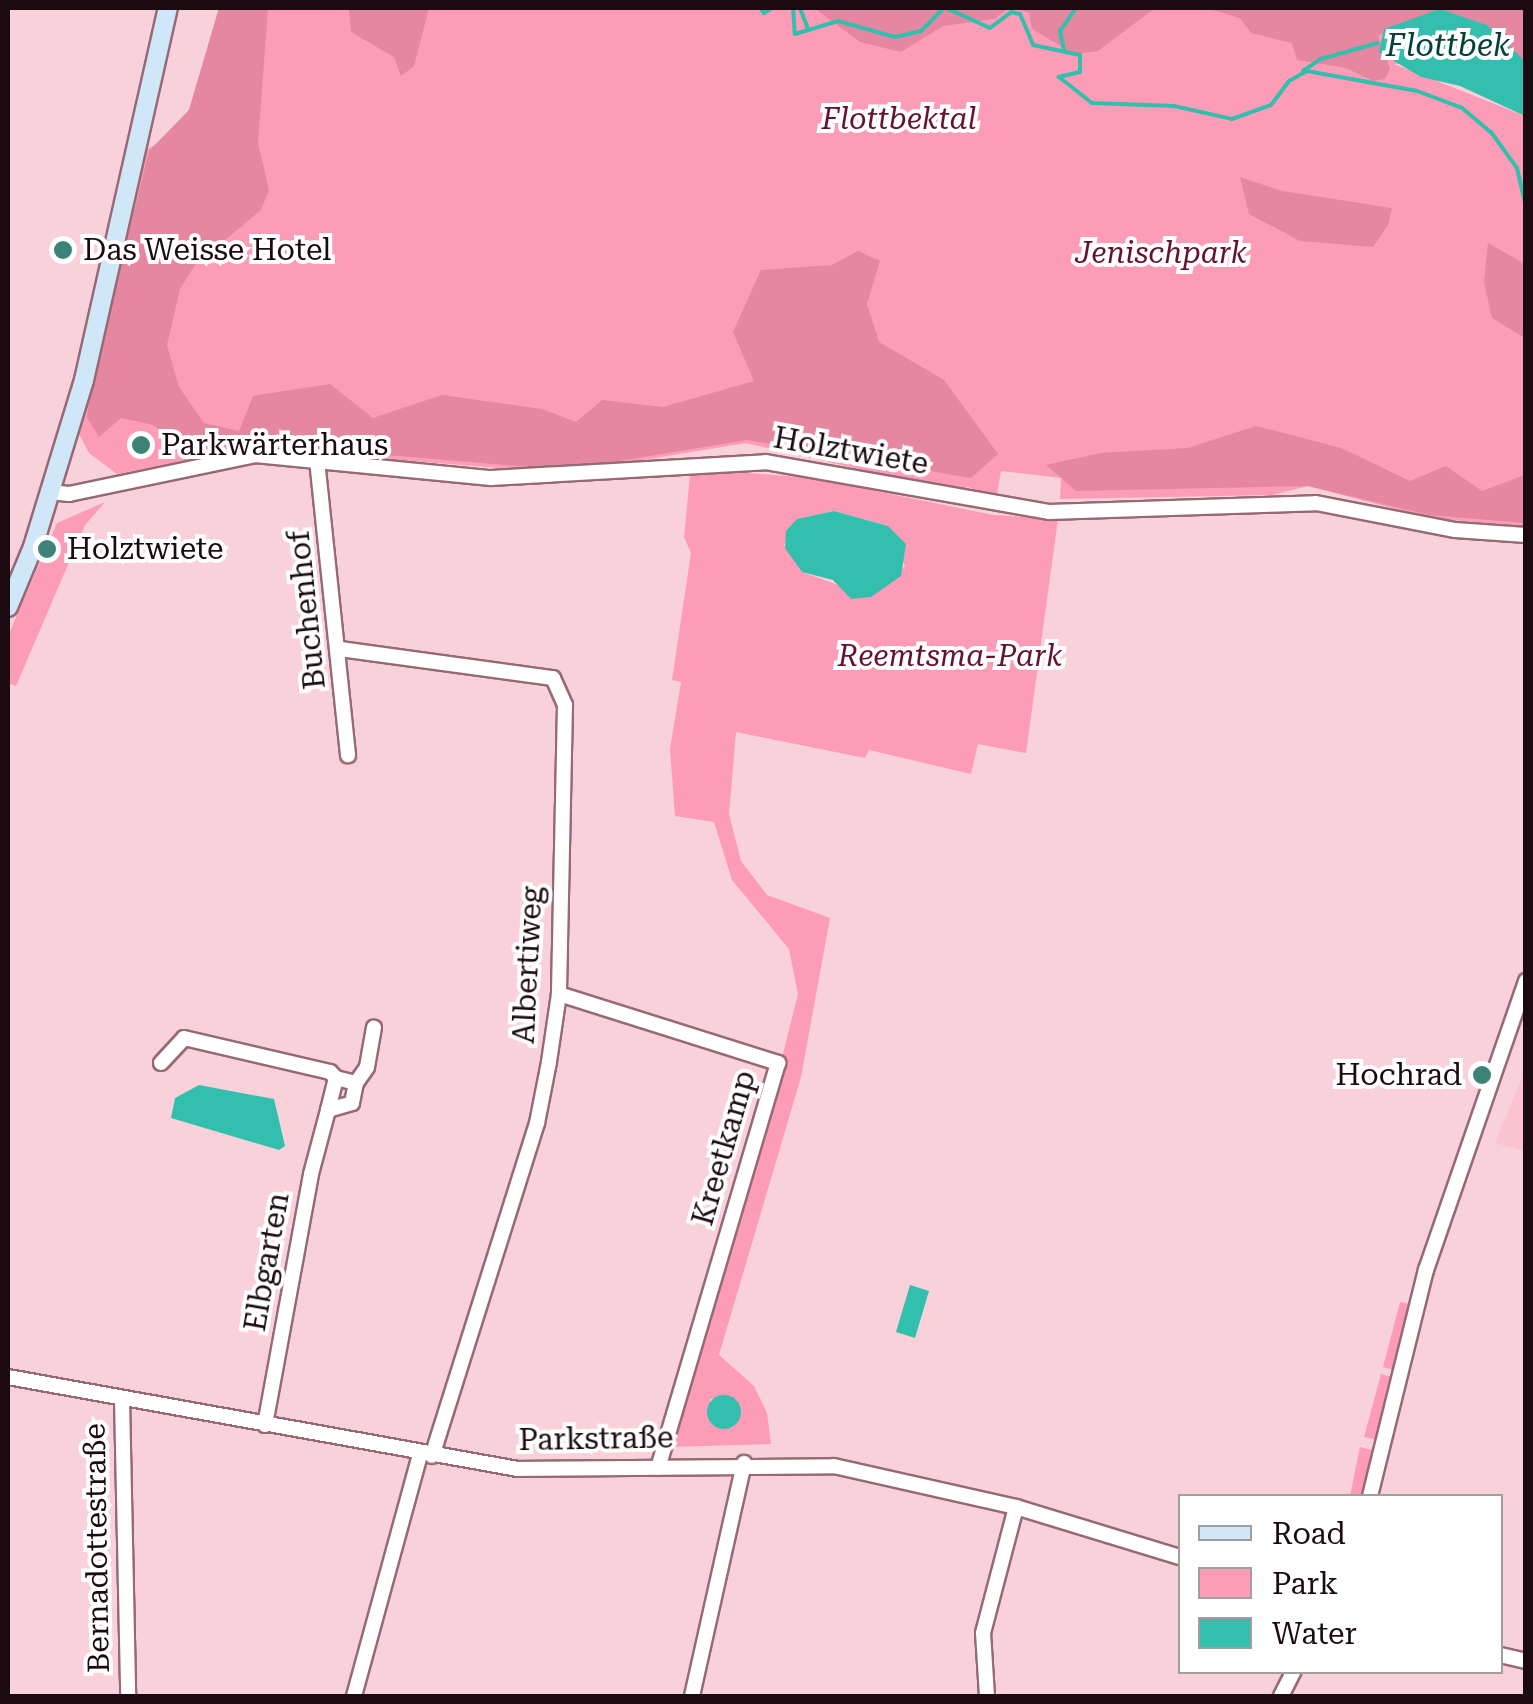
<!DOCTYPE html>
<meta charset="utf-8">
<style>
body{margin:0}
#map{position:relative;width:1533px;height:1704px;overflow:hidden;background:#f9d1da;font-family:"Roboto Serif",serif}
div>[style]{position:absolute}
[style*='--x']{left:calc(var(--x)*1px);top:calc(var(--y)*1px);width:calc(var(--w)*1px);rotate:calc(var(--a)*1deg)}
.built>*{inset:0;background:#fbc2cf}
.green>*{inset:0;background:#fc9cb6}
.forest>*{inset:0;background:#e587a1}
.water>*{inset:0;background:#32bfad}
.round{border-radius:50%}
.stream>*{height:4px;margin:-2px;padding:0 2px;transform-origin:2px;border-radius:2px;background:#32bfad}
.roads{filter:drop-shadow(2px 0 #966a75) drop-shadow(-2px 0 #966a75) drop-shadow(0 2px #966a75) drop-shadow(0 -2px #966a75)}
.minor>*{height:14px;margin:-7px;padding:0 7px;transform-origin:7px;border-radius:7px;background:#fff}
.major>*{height:18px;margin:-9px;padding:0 9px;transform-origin:9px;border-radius:9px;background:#d0e7f9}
.dots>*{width:28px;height:28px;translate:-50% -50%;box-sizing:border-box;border:5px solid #fefefe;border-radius:50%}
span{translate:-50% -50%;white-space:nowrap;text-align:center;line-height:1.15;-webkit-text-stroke:8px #fefefe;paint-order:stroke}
.park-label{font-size:30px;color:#651132;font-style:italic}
.poi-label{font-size:30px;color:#1b0b10}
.left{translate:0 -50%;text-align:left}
.right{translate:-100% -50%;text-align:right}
.street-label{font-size:30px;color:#1b0b10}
.water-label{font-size:32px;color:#03423b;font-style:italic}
.frame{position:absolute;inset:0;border:10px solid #1b0b10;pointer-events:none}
.legend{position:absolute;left:1178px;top:1494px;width:325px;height:180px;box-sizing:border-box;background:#fefefe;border:2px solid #a39d9f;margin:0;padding:12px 18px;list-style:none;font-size:30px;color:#1b0b10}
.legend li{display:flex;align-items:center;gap:20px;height:50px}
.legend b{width:50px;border:2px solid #a39d9f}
</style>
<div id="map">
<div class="built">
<i style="clip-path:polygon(1525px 1071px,1525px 1151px,1495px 1143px)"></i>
</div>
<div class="green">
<i style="clip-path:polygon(219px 8px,1525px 8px,1525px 61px,1394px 64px,1525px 116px,1525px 527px,1430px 518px,1308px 486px,1272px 495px,1060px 499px,1061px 478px,1001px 471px,996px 499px,968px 487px,955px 491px,746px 443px,564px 473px,248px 448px,117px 474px,89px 453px,79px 434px,146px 150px,169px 136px,189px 110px)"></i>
<i style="clip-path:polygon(evenodd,723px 471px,812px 478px,993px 515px,1058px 519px,1026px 753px,978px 744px,971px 774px,869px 750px,865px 758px,736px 732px,729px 814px,741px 861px,767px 895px,830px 918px,801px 1077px,719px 1355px,754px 1386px,767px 1413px,771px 1444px,669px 1447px,759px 1150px,798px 994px,789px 949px,732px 880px,714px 822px,675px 816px,670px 749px,681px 682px,672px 680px,691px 553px,684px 537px,690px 475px,723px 471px,834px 511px,888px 526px,905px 566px,871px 597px,802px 572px,784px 545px,797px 519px,834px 511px,723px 471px,710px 1399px,738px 1405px,733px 1427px,713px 1424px,710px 1399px)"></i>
<i style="clip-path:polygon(105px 502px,85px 525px,16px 686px,8px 683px,8px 636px,57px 523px)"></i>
<i style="clip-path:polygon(1400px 1302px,1410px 1304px,1394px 1370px,1383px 1367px)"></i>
<i style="clip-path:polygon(1381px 1374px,1392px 1377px,1379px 1440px,1364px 1437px)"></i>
<i style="clip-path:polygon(1360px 1447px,1376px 1451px,1363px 1496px,1350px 1496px)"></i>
</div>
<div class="forest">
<i style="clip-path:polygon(219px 8px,268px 8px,258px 143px,269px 190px,261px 210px,195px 265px,180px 289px,167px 345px,179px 387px,204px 423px,239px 431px,253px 396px,330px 384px,373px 418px,442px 395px,542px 409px,576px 422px,602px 400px,663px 407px,754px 381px,733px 332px,761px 270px,832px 265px,858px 251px,880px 261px,867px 304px,879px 342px,944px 380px,998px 454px,971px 478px,747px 440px,564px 470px,246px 443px,190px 452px,153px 425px,121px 418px,99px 437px,87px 418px,91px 386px,149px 151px,189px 110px)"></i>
<i style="clip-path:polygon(349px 8px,429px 8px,414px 66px,401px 76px,394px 57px,351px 32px)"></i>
<i style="clip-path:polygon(814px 8px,1009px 8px,994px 19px,943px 26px,901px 52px,860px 42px)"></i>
<i style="clip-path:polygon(1016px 8px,1155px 8px,1098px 51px,1074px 54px,1032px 29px,1029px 13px)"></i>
<i style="clip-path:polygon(1206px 8px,1525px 8px,1525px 61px,1487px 25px,1440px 9px,1378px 36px,1390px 69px,1385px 79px,1373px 81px,1346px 68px,1297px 60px,1292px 43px,1251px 33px,1240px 18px)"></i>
<i style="clip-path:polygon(1240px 177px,1282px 191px,1392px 208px,1388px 225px,1373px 247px,1300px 241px,1249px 214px)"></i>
<i style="clip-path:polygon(1488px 243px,1525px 264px,1525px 338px,1492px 318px,1484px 282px)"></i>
<i style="clip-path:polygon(1256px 426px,1341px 448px,1410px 481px,1446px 466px,1482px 491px,1525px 475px,1525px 523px,1429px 515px,1308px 486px,1076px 491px,1046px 465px,1101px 453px,1188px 448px)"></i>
</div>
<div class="water">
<i style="clip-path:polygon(1440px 9px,1487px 25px,1525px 61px,1525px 116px,1460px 86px,1421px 77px,1379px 52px,1384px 29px)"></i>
<i style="clip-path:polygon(834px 511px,888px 526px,906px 544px,901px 576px,871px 597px,851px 599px,833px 580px,802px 572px,785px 548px,786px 531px,797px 519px)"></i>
<i style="clip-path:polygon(199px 1085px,274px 1099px,285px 1146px,279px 1150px,171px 1118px,175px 1098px)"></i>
<i style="clip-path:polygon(910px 1285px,929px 1291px,915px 1338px,896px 1332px)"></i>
<i class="round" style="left:707px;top:1395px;width:34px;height:34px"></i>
</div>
<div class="stream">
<i style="--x:760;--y:8;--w:6;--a:51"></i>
<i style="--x:764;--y:13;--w:9;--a:-32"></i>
<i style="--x:793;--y:8;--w:26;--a:86"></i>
<i style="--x:795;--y:34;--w:45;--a:-16.8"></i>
<i style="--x:838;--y:21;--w:59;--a:15.7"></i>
<i style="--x:895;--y:37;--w:27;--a:-13"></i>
<i style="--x:921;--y:31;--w:33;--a:-45"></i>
<i style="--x:800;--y:8;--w:22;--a:69"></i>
<i style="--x:946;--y:8;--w:48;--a:24.4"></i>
<i style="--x:990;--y:28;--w:26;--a:-37"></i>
<i style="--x:1011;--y:12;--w:9;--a:13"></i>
<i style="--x:1020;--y:14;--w:34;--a:67"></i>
<i style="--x:1033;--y:45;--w:48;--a:12"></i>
<i style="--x:1080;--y:55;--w:17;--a:90"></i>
<i style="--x:1080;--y:72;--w:22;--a:167"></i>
<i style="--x:1059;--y:77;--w:42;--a:38.2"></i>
<i style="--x:1092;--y:103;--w:82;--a:2.1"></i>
<i style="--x:1174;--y:106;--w:59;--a:12.6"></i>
<i style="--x:1232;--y:119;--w:41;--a:-19.7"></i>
<i style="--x:1271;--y:105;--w:30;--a:-53"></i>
<i style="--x:1289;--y:81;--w:21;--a:-29"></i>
<i style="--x:1307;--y:71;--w:112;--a:10.3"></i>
<i style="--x:1417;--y:91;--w:48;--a:20.7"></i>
<i style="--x:1462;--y:108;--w:38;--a:40"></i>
<i style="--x:1491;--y:132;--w:44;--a:54.2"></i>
<i style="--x:1517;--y:168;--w:40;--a:77"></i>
<i style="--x:1064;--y:50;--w:19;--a:-102"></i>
<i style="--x:1060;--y:31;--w:28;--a:-55"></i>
<i style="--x:1303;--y:71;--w:22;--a:-34"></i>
<i style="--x:1321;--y:59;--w:59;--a:-15.7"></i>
</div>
<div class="roads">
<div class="minor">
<i style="--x:317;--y:460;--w:297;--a:84"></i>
<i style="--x:50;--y:492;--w:19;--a:6"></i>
<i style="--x:69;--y:494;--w:190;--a:-11.8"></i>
<i style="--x:255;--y:455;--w:237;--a:5.6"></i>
<i style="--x:491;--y:478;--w:275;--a:-3.3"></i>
<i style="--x:766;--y:462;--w:287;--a:10"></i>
<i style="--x:1049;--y:512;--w:267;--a:-1.9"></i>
<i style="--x:1316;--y:503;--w:142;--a:11"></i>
<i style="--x:1455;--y:530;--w:71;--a:4"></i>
<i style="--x:340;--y:649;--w:215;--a:7.8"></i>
<i style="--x:553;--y:678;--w:30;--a:66"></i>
<i style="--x:565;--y:705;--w:289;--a:91.2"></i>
<i style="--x:559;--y:994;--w:69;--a:98.4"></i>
<i style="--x:549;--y:1062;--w:62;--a:101.1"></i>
<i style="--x:537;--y:1123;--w:349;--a:107.5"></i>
<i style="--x:559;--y:994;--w:230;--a:17.5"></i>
<i style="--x:778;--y:1063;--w:422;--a:106.5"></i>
<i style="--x:161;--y:1063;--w:34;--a:-47"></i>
<i style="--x:184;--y:1038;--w:150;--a:13.1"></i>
<i style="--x:330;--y:1072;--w:8;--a:45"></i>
<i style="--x:356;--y:1083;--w:19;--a:-55"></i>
<i style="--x:367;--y:1067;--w:40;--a:-80"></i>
<i style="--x:8;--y:1377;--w:518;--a:10.23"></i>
<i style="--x:518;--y:1469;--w:316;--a:-0.5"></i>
<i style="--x:834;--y:1466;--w:187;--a:12.7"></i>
<i style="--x:1016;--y:1507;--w:171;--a:17"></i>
<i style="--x:122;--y:1399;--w:297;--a:88.8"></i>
<i style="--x:265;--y:1425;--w:255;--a:-79.6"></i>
<i style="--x:311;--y:1174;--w:66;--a:-75.1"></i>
<i style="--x:328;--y:1110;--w:25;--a:-16"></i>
<i style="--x:352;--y:1103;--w:20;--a:-79"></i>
<i style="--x:356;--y:1083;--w:21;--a:-166"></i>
<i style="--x:336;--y:1078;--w:33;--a:104"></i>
<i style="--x:1370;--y:1496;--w:233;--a:-76.1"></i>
<i style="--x:1426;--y:1270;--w:306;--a:-70.9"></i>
<i style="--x:1500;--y:1655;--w:27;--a:13"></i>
<i style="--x:354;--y:1696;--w:251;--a:-74.7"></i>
<i style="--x:692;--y:1696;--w:239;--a:-77.4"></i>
<i style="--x:987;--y:1696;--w:63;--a:-93.6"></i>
<i style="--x:983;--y:1633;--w:130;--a:-75.3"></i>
<i style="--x:1281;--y:1696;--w:27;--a:-63"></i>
</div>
<div class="major">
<i style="--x:8;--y:607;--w:65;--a:-67.4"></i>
<i style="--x:33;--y:547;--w:175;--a:-73"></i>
<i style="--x:84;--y:380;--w:381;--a:-77.3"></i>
</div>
</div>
<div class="dots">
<i style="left:63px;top:250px;background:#3c8277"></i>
<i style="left:141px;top:445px;background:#3c8277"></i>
<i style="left:47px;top:549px;background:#3c8277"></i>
<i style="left:1482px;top:1075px;background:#3c8277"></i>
</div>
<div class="park-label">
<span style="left:899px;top:119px">Flottbektal</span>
<span style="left:1161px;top:253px">Jenischpark</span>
<span style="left:950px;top:656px">Reemtsma-Park</span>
</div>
<div class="poi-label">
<span class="left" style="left:83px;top:250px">Das Weisse Hotel</span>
<span class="left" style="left:161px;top:445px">Parkwärterhaus</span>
<span class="left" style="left:67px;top:549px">Holztwiete</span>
<span class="right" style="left:1462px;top:1075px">Hochrad</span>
</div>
<div class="street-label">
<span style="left:851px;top:451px;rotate:10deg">Holztwiete</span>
<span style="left:307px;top:610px;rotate:-96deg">Buchenhof</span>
<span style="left:528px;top:965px;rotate:-87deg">Albertiweg</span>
<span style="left:724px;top:1148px;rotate:-74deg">Kreetkamp</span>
<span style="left:267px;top:1262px;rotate:-80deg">Elbgarten</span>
<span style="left:596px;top:1439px;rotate:-1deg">Parkstraße</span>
<span style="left:97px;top:1548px;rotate:-91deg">Bernadottestraße</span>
</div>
<div class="water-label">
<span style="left:1448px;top:45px">Flottbek</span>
</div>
<div class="frame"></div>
<ul class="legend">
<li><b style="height:12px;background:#d0e7f9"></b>Road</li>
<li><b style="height:28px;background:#fc9cb6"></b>Park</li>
<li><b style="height:28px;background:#32bfad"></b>Water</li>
</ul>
</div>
